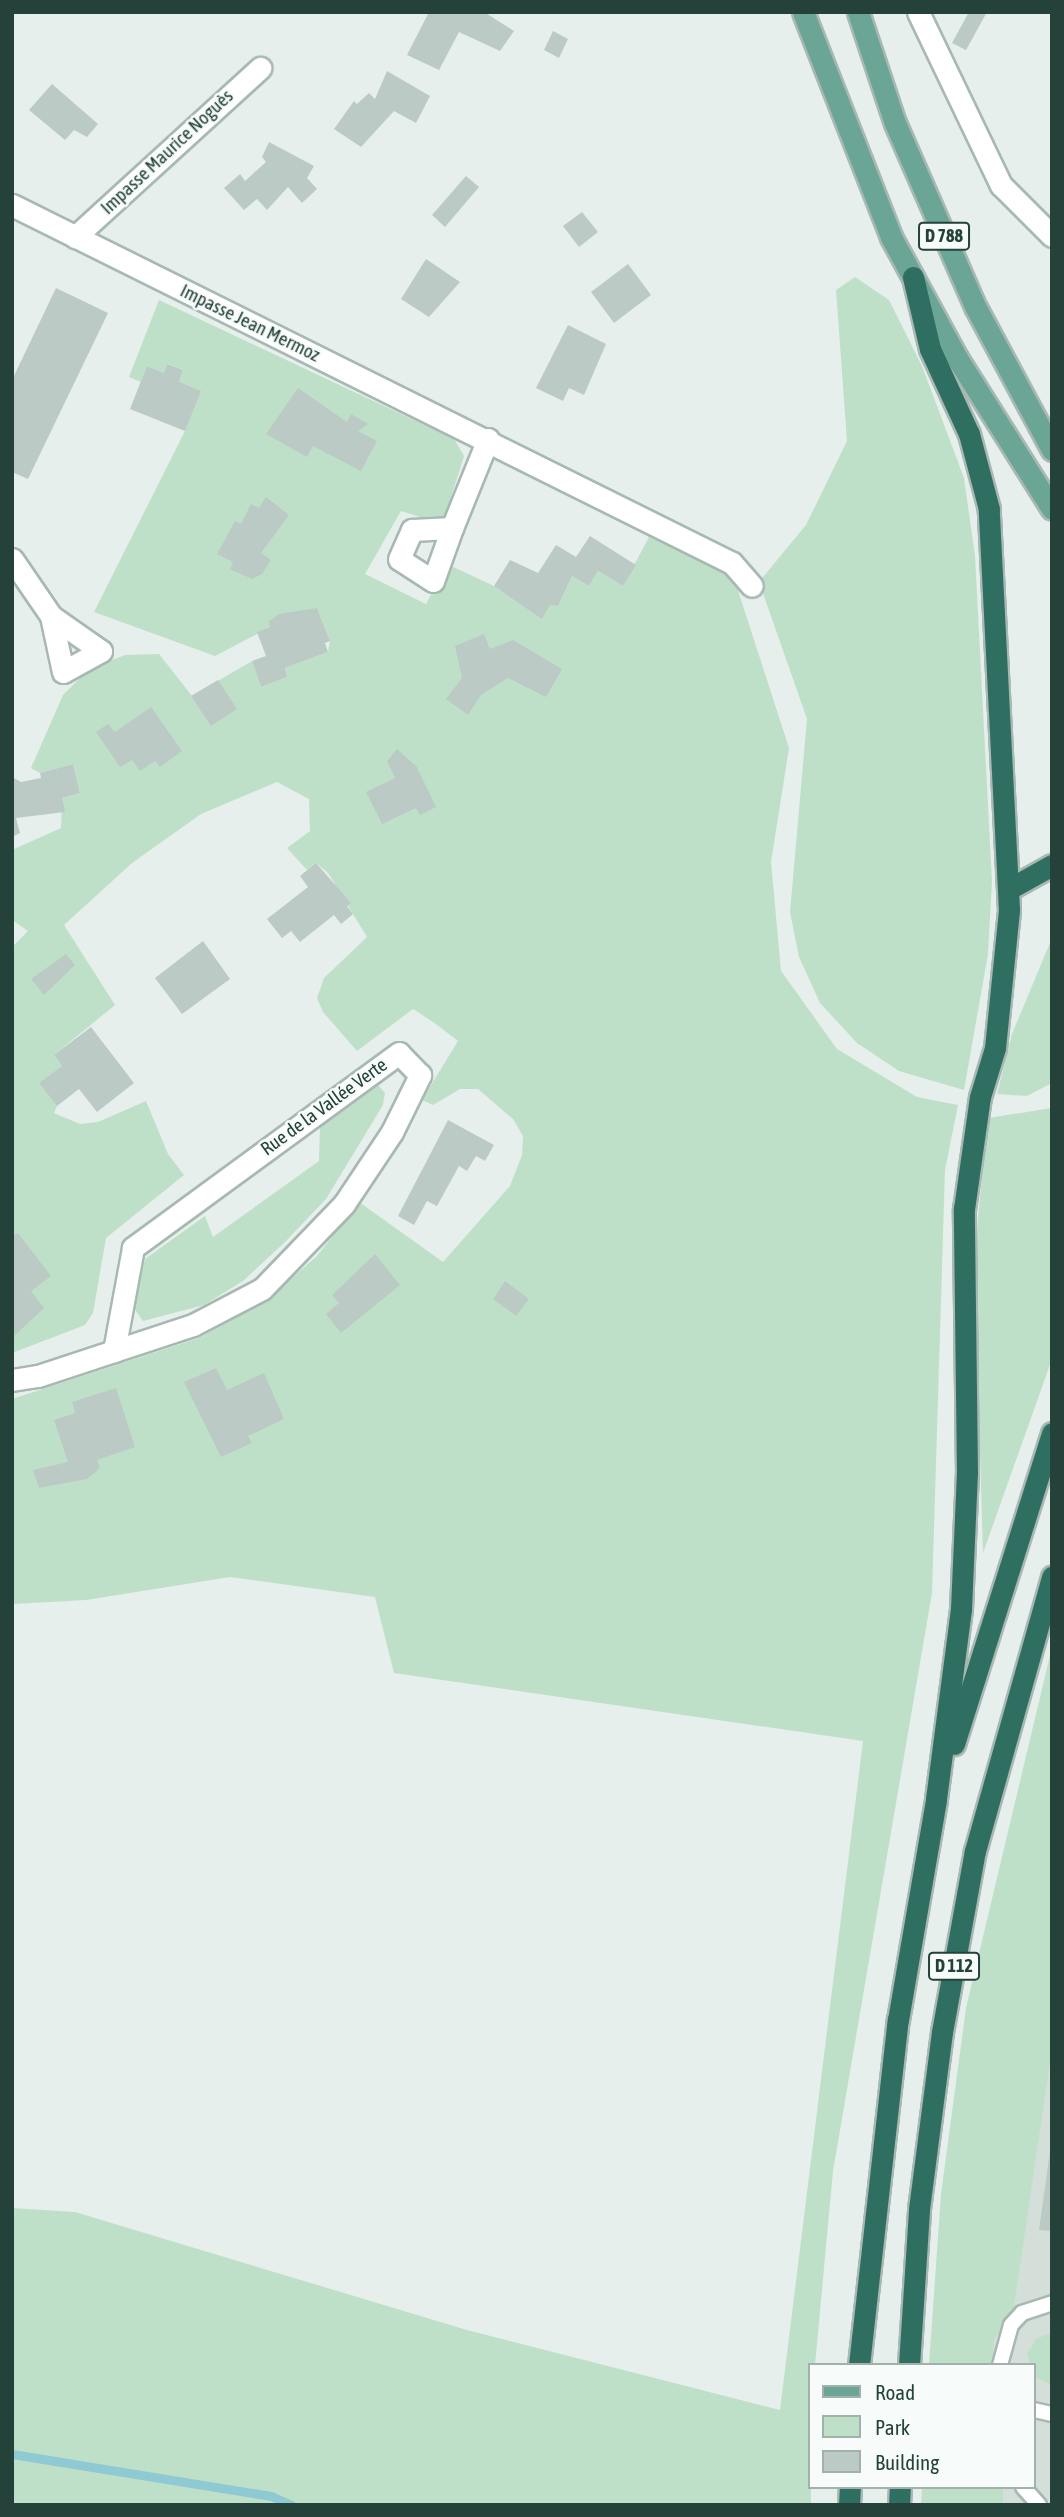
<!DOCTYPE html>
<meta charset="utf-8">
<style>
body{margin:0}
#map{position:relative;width:1064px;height:2517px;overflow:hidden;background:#e6efeb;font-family:"Asap Condensed",sans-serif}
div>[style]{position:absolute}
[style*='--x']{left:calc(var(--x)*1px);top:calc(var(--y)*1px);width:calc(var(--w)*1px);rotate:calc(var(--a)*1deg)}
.built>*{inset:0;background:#d4dfda}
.green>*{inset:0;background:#bfe0c8}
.stream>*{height:9px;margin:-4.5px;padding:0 4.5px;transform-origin:4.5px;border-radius:4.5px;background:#8ec9d4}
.building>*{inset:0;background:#bbcac4}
.roads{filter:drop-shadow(2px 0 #a8b8b2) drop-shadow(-2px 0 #a8b8b2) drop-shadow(0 2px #a8b8b2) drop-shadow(0 -2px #a8b8b2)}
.lane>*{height:14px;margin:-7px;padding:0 7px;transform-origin:7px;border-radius:7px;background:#fff}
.street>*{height:21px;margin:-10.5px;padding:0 10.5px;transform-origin:10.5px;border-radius:10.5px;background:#fff}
.primary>*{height:21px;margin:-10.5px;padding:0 10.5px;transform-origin:10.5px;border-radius:10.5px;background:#6aa596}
.highway>*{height:21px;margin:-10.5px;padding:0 10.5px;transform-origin:10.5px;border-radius:10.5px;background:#2f6f62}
span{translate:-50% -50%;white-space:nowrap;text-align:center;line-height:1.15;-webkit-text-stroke:5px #f7fbf9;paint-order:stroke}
.shield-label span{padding:2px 5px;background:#f7fbf9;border:2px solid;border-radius:5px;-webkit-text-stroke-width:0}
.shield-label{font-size:18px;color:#24423a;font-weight:700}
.street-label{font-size:19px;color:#24423a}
.frame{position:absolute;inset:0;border:14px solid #24423a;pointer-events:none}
.legend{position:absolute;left:808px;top:2363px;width:228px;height:126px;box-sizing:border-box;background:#f7fbf9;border:2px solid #a3b1ad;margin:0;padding:9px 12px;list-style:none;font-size:21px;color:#24423a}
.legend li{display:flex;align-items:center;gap:14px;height:35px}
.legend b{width:35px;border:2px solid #a3b1ad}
</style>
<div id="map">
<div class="built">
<i style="clip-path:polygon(1052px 1859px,1052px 2505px,975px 2505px,975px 2487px,1034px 2487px,1034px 2365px,984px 2365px)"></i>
</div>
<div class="green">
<i style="clip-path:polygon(855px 277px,889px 300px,922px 366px,964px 478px,975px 556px,992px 882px,988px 954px,964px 1090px,899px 1071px,857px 1043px,820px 1003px,799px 957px,790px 912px,807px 719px,759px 582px,806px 525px,847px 441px,836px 290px)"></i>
<i style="clip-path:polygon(159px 300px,454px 439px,464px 456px,446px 513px,436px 522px,401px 511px,365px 574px,426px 604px,447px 564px,494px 586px,542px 618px,550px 605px,558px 606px,572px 576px,589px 586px,598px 571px,623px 586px,649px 537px,733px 575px,789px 748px,771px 862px,781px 971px,837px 1049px,917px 1097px,958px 1105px,945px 1170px,932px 1593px,833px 2171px,815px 2365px,810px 2365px,811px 2505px,12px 2505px,12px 2208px,75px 2212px,467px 2330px,780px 2410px,863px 1741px,394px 1673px,375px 1597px,230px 1577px,86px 1600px,12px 1604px,12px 1399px,199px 1338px,263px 1303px,317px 1256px,359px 1202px,443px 1262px,510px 1186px,522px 1155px,523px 1136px,513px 1119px,478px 1089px,460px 1089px,433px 1105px,422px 1100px,458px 1041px,436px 1024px,413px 1009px,357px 1051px,323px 1012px,317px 998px,324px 978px,367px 937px,328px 873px,316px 863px,307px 870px,287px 848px,310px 831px,309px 799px,277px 782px,201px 814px,132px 863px,64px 925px,115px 1005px,54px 1055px,62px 1066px,40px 1083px,57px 1106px,54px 1113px,80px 1124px,98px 1122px,146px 1101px,168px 1154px,184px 1175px,106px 1238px,93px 1313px,85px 1325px,12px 1353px,12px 947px,28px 931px,12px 920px,12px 850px,61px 828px,62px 798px,80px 793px,73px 764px,40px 773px,31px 768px,63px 695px,89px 669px,125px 655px,159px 654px,192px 696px,252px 661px,261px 687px,287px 677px,285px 668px,328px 652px,330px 641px,317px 608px,268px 622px,270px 627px,215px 656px,94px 612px,185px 431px,179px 382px,183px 370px,168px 364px,164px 373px,147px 366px,141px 382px,129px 377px)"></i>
<i style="clip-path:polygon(1052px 938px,1052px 1083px,1027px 1096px,997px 1094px,1012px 1034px)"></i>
<i style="clip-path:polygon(378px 1085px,385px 1093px,383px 1105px,326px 1199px,285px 1242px,243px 1281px,204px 1305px,143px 1321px,133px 1307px,145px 1259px,205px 1216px,213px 1237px,319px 1161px,320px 1126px)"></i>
<i style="clip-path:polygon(1052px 1108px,1052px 1359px,983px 1553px,974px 1257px,988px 1118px)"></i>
<i style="clip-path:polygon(1052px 1647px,1052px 2049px,1014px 2307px,994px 2340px,993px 2365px,929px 2365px,941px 2194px,966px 2008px)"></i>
<i style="clip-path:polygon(1052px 2332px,1052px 2385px,1051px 2385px,1034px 2376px,1027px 2354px,1036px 2339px)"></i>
<i style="clip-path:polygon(922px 2487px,1003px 2487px,1003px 2505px,921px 2505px)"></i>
</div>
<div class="stream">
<i style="--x:12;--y:2454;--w:262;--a:9.2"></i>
<i style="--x:271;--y:2496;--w:22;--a:24"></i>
</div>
<div class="building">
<i style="clip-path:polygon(429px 12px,484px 12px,514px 31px,500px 51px,459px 32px,439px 70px,407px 55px)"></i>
<i style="clip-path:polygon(969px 12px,987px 12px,966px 50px,952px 43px)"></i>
<i style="clip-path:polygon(553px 31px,568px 39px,559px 58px,544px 50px)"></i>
<i style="clip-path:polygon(387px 71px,430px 96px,416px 123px,394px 111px,361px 147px,334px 129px,354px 101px,357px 104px,369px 93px,375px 99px)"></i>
<i style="clip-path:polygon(52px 84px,98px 124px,87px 137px,74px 130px,65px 140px,29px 110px)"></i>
<i style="clip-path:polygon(269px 142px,314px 166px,307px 178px,317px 189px,302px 203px,288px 187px,267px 210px,257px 199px,244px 210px,224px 188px,240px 174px,245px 181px,266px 162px,262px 157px)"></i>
<i style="clip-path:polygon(466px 176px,479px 187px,445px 227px,432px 215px)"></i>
<i style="clip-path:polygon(582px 212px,598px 232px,579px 247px,563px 226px)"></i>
<i style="clip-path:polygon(426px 259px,460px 282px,429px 317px,401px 299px)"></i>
<i style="clip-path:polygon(628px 264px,651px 295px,614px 323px,591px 292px)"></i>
<i style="clip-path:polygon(56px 288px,108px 313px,28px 479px,12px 472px,12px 380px)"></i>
<i style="clip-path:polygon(568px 325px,606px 344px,584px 395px,569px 388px,563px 401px,536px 388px)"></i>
<i style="clip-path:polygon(167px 364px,183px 370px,179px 382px,201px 391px,185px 431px,130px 409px,147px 366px,164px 373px)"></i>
<i style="clip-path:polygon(298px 388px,347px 422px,351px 414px,368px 424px,358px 431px,377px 441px,361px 471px,313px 446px,307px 457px,266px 434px)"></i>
<i style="clip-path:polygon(266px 497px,289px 515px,261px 553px,271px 560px,262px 574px,252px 579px,230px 569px,233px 562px,217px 554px,235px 521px,241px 524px,251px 504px,259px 508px)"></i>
<i style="clip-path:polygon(590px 536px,636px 565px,623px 586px,598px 571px,589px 586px,572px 576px,558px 606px,550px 605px,542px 619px,494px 586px,510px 560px,538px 573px,556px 545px,576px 557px)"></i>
<i style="clip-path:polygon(317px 608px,330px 641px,325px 643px,328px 652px,285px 668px,287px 677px,261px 687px,252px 661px,266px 656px,257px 632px,270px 627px,268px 622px,279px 614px)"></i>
<i style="clip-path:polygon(484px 634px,490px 649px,513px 640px,562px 669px,546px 697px,508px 678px,481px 695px,468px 715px,446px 699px,462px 678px,455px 646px)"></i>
<i style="clip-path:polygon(218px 680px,237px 709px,211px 726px,191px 696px)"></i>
<i style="clip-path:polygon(151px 707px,182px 751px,160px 767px,155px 761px,140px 771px,132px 760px,120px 767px,96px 732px,108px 724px,115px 732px)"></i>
<i style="clip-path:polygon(397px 749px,417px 767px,436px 807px,420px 815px,416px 808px,382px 824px,366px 792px,395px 778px,387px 761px)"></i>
<i style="clip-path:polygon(73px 764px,80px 793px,62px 798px,65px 812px,16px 818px,20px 833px,12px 837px,12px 777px,21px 782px,41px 778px,40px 773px)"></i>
<i style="clip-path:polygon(316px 863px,351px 903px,347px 906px,353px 914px,341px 924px,334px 915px,300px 942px,291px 931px,282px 938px,267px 919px,308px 887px,300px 876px)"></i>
<i style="clip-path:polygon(203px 941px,230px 979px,182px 1014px,155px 978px)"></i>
<i style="clip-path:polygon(66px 954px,75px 965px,44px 995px,31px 979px)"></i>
<i style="clip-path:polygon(91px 1027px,134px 1083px,97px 1112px,79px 1089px,57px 1106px,39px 1083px,62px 1066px,54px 1055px)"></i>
<i style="clip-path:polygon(448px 1120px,494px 1145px,485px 1161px,476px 1156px,467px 1171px,459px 1166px,437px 1206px,427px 1201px,414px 1225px,398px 1216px)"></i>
<i style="clip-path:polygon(18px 1233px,51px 1276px,31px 1291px,44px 1308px,12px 1338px,12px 1237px)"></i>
<i style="clip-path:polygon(375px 1254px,400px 1285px,341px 1333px,326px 1314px,339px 1303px,332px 1295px)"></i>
<i style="clip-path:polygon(505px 1281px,529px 1299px,516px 1316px,493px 1299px)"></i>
<i style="clip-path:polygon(216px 1368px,227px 1390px,264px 1373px,284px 1419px,248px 1436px,252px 1443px,221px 1457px,184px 1382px)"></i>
<i style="clip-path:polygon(116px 1388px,135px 1447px,97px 1460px,100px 1468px,87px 1479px,39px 1488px,33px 1470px,68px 1462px,54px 1420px,75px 1413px,72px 1402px)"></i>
<i style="clip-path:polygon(1050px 2151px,1052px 2151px,1052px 2231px,1039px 2230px)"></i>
</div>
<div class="roads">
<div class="lane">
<i style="--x:1000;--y:2365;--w:41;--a:-74.6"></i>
<i style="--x:1011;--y:2325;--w:16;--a:-47"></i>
<i style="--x:1022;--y:2313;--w:32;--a:-18"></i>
<i style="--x:1034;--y:2410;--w:18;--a:13"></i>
<i style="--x:1023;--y:2487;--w:24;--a:48"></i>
</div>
<div class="street">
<i style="--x:918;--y:12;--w:192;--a:64.4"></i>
<i style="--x:1001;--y:185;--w:72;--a:45"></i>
<i style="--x:12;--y:205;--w:804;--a:26.44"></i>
<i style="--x:732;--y:563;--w:30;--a:49"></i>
<i style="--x:75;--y:237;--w:251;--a:-42.4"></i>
<i style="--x:452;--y:528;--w:56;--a:109.7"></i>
<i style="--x:433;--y:581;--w:40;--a:-147.1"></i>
<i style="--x:399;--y:559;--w:32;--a:-66"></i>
<i style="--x:412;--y:530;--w:40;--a:-2.9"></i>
<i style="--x:452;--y:528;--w:96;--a:-68"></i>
<i style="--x:12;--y:559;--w:69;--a:55.6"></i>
<i style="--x:51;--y:616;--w:61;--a:35"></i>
<i style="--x:101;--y:651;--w:43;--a:151.1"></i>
<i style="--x:63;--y:672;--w:57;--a:-102.1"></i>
<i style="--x:12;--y:1380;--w:26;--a:-9"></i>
<i style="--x:38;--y:1376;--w:163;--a:-18.2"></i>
<i style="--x:193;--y:1325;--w:78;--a:-27.6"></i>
<i style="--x:262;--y:1289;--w:118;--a:-46"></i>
<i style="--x:344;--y:1204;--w:87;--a:-56.3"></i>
<i style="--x:392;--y:1132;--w:64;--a:-63.8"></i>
<i style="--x:420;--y:1075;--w:30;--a:-134"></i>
<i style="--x:399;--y:1053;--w:330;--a:143.8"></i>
<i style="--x:133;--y:1248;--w:105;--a:100.5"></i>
</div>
<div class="primary">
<i style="--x:803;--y:12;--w:242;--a:68.6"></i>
<i style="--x:891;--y:237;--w:138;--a:61.4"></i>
<i style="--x:957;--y:358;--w:178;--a:57.8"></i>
<i style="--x:858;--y:12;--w:117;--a:71.6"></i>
<i style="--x:895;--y:123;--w:202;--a:66.4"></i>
<i style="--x:976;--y:308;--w:161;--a:61.8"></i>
</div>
<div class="highway">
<i style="--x:1009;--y:889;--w:49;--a:-29.2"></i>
<i style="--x:954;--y:1744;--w:326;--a:-72.5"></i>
<i style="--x:859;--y:2365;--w:347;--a:-83.6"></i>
<i style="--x:898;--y:2020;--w:224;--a:-80.2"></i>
<i style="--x:936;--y:1799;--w:192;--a:-82.5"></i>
<i style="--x:961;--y:1609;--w:136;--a:-87.5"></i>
<i style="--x:967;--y:1473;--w:264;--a:-90.7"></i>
<i style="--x:964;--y:1209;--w:113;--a:-81.9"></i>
<i style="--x:980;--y:1097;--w:51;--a:-73"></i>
<i style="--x:995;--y:1048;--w:139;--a:-84.2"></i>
<i style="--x:1009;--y:910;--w:401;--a:-92.9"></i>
<i style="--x:989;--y:509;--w:78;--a:-104.9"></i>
<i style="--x:969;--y:434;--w:94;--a:-114.6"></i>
<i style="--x:930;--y:349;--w:74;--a:-103.3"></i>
<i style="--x:909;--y:2365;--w:156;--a:-86.3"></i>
<i style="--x:919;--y:2209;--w:178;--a:-82.6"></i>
<i style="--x:942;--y:2032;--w:184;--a:-79.7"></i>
<i style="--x:975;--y:1851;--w:285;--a:-74.3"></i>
<i style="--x:849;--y:2505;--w:18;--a:-87"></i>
<i style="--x:899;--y:2505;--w:18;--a:-87"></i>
</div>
</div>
<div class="shield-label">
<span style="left:944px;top:236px">D 788</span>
<span style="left:954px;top:1966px">D 112</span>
</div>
<div class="street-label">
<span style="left:167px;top:152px;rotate:-43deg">Impasse Maurice Noguès</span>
<span style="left:250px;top:323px;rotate:26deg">Impasse Jean Mermoz</span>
<span style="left:324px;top:1107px;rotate:-36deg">Rue de la Vallée Verte</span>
</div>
<div class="frame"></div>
<ul class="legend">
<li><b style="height:9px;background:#6aa596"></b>Road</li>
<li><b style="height:19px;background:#bfe0c8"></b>Park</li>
<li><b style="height:19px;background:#bbcac4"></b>Building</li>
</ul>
</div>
